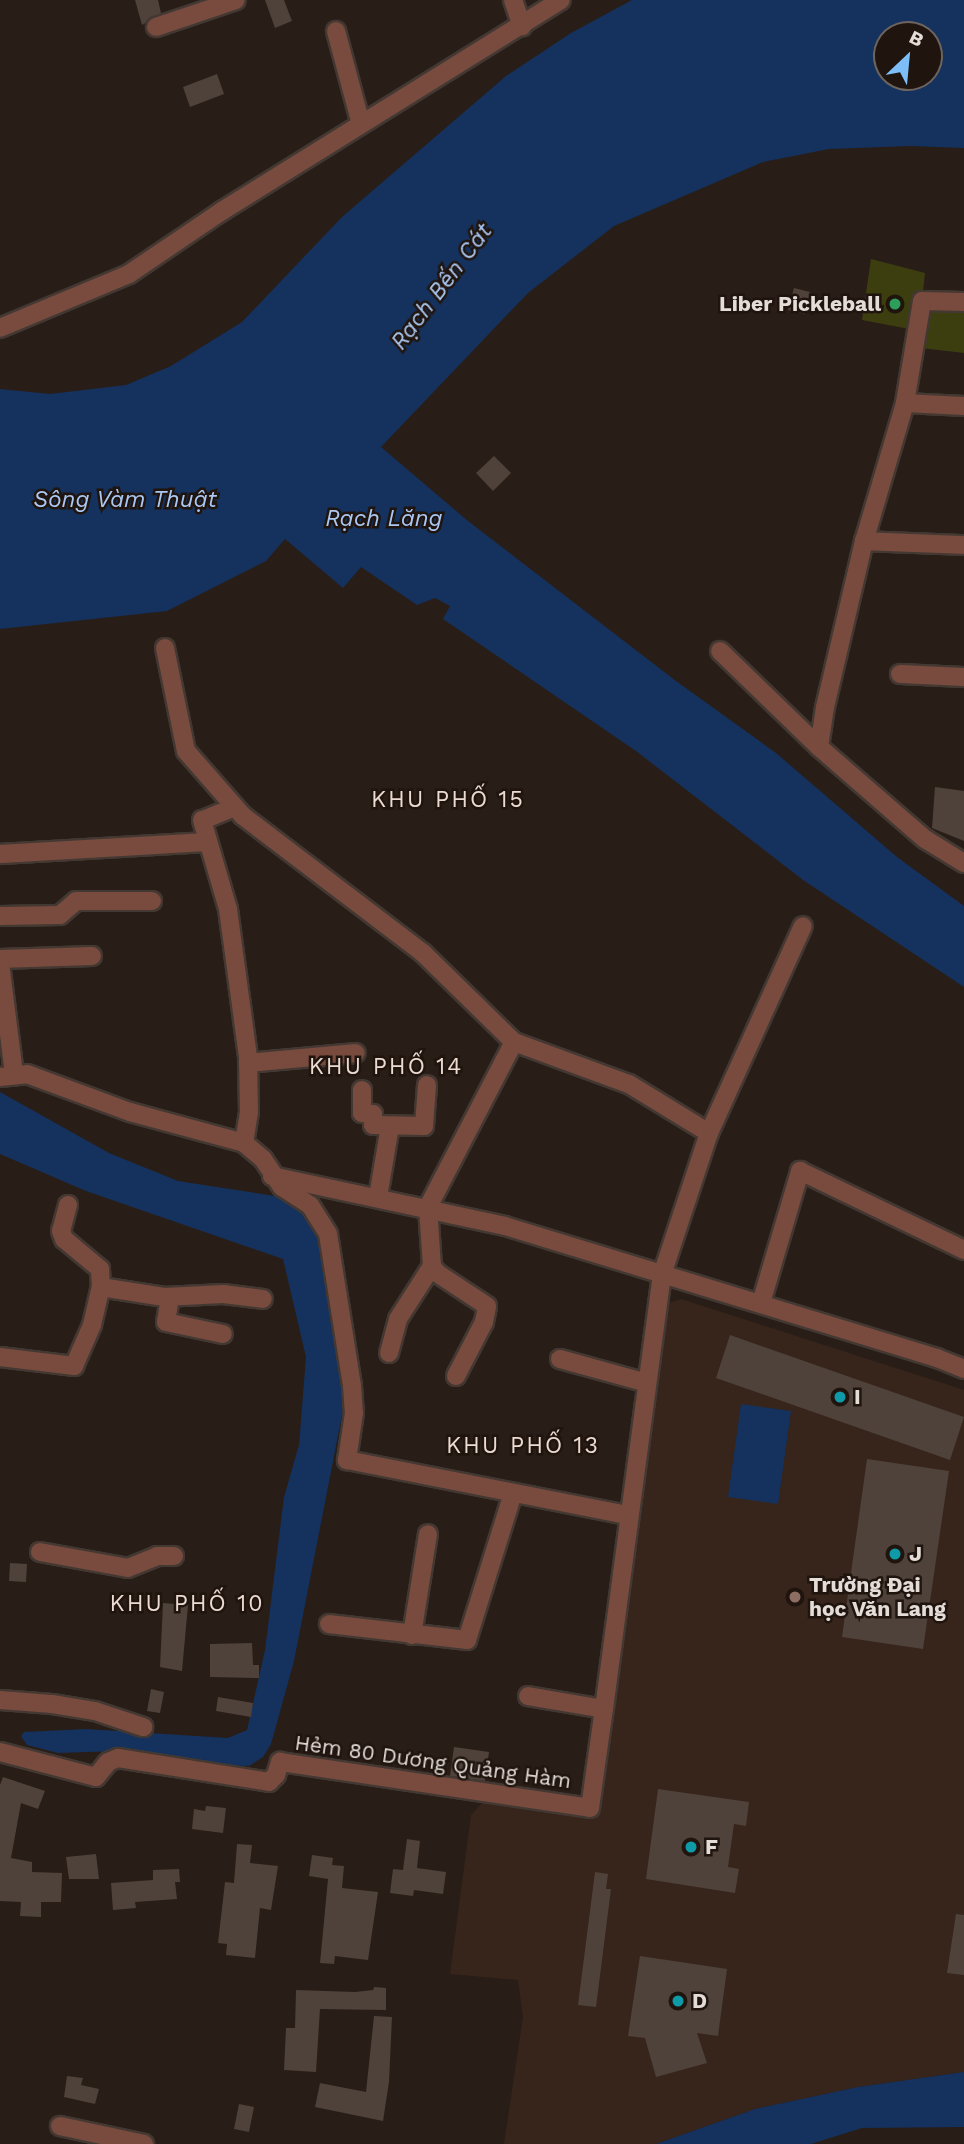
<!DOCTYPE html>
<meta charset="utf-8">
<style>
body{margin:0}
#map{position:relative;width:964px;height:2144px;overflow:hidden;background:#291d17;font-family:"Work Sans",sans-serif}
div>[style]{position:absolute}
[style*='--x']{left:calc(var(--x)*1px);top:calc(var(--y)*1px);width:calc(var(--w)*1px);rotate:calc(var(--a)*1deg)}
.built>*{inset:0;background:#37251b}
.green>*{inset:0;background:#3c3e0f}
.water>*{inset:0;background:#14325d}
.building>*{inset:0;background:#4f423a}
.roads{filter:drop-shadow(2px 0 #433832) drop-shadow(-2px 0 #433832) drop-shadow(0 2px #433832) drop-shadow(0 -2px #433832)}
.minor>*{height:18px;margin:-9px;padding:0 9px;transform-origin:9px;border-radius:9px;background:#784b3e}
.dots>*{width:19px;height:19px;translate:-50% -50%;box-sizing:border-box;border:4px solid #1f140e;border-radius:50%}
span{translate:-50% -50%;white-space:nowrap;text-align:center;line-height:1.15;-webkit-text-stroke:5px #1f140e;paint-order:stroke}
.poi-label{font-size:21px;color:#e4dcd7;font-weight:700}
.right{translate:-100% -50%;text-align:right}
.left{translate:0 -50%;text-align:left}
.street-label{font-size:21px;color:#e4dcd7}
.water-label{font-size:23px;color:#abc8f4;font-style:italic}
.neighbourhood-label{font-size:23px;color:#ecdbd2;letter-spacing:2px}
.north{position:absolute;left:873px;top:21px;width:70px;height:70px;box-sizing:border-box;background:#1f140e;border:2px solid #6e645e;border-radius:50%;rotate:26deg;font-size:19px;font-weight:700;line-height:28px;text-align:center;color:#e4dcd7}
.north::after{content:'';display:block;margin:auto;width:24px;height:32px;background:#7dbef9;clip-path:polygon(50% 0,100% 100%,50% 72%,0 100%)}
</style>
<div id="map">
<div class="built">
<i style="clip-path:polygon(681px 1299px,964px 1390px,964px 2072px,858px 2087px,755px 2109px,656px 2144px,504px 2144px,523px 2017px,518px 1980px,450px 1974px,471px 1815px,482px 1803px,596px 1819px,664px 1305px)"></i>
</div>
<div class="green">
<i style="clip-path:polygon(871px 259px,925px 273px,922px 301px,934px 310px,964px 307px,964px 353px,921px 348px,925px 332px,862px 320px)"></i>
</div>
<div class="water">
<i style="clip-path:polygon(evenodd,632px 0,964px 0,964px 148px,910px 146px,829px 149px,763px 162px,614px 226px,528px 293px,381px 447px,468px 521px,676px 681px,776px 753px,897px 857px,964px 906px,964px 987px,803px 880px,636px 751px,443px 619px,450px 606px,435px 598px,417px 605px,361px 567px,343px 588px,285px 539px,266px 561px,167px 611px,0 629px,0 389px,50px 394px,126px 385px,171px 366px,242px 322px,342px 217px,506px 76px,571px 33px,632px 0,887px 35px,929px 35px,929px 77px,887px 77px,887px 35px)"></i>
<i style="clip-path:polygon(0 1092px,109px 1153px,178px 1181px,281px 1197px,292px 1203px,306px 1217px,322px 1247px,344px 1405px,294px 1661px,271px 1744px,263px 1757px,249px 1766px,216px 1765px,118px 1751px,58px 1753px,27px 1745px,21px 1736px,24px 1732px,86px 1729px,228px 1738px,247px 1730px,265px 1650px,284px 1497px,299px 1445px,306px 1357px,283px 1259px,86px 1191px,0 1154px)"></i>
<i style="clip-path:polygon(741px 1404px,791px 1411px,778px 1504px,728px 1497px)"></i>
<i style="clip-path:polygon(964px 2072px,964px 2127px,862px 2128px,811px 2144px,656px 2144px,755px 2109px,858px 2087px)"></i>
</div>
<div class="building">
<i style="clip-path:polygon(135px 0,158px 0,161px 13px,142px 25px)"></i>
<i style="clip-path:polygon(265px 0,284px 0,292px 21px,275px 28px)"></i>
<i style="clip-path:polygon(217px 74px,224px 94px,190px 107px,183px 87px)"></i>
<i style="clip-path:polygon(794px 288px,810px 292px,805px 314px,788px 310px)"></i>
<i style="clip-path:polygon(494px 456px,511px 473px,493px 491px,476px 473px)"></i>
<i style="clip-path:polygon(935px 787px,964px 791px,964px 841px,932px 828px)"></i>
<i style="clip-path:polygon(730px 1335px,964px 1417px,950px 1460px,716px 1378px)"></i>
<i style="clip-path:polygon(867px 1459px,949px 1471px,923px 1649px,842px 1637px)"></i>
<i style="clip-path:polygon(10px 1563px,27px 1564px,26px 1582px,9px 1581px)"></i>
<i style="clip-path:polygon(163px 1603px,188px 1605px,182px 1671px,160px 1667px)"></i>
<i style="clip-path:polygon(252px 1643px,253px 1665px,259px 1665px,259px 1678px,210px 1677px,210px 1644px)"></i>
<i style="clip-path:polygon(151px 1689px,164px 1692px,160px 1713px,147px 1711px)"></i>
<i style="clip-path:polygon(218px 1697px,253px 1703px,251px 1717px,216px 1711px)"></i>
<i style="clip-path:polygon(454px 1747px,489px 1752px,485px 1781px,450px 1776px)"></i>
<i style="clip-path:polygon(3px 1777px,45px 1791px,38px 1809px,21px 1803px,11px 1858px,32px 1862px,32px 1872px,62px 1873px,61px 1902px,41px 1902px,41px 1917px,20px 1916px,21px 1902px,0 1901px,0 1785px)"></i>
<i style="clip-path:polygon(658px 1789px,749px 1802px,746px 1826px,734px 1824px,728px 1867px,739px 1869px,735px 1893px,646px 1879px)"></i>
<i style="clip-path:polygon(206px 1806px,226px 1808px,223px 1833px,192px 1829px,194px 1809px,205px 1811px)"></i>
<i style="clip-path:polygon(407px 1839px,420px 1841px,417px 1868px,446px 1872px,443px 1894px,414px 1890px,413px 1896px,390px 1893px,393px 1869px,403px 1870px)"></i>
<i style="clip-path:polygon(237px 1844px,252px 1845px,250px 1863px,278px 1866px,271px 1910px,260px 1908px,255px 1958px,226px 1955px,227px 1944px,218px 1943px,225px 1882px,234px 1883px)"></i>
<i style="clip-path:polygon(96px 1854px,99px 1879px,69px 1879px,66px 1857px)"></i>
<i style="clip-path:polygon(312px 1855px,333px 1858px,332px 1865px,344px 1866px,342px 1888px,378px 1892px,368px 1960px,335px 1956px,334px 1964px,320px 1963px,328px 1879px,309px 1876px)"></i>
<i style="clip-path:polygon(179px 1869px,180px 1882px,175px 1882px,177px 1899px,135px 1902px,136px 1908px,113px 1910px,111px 1883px,153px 1880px,153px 1870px)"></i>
<i style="clip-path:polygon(595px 1872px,608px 1874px,606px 1889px,611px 1889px,596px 2007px,578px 2005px)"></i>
<i style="clip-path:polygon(956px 1914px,964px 1915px,964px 1975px,947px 1973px)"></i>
<i style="clip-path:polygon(640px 1956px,727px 1969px,718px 2036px,697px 2033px,707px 2063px,656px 2077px,645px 2038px,628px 2036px)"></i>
<i style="clip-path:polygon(374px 1987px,386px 1988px,386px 2010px,320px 2009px,316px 2072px,284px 2070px,286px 2028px,295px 2028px,296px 1990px,355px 1992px,373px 1990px)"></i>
<i style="clip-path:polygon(374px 2016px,392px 2017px,389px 2082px,383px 2121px,315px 2107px,320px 2083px,366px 2092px)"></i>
<i style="clip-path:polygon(67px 2076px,83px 2078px,81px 2085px,99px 2089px,95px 2104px,64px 2097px)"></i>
<i style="clip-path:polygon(239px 2104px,254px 2107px,249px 2132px,234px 2129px)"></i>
</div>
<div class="roads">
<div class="minor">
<i style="--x:513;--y:0;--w:28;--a:71"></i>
<i style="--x:156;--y:27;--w:84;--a:-18.6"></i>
<i style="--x:336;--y:31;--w:96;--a:75"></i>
<i style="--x:964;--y:302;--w:42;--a:-178.6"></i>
<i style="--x:922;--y:301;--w:103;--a:99.5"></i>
<i style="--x:905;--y:403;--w:144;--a:106.5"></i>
<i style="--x:864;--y:541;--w:171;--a:103.2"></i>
<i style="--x:825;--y:707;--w:40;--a:98.5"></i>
<i style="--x:819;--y:747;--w:140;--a:41"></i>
<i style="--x:925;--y:839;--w:46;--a:31.6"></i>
<i style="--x:0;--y:328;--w:140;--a:-22.7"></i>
<i style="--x:129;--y:274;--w:112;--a:-34.1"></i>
<i style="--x:222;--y:211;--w:399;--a:-31.9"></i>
<i style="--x:905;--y:403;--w:59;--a:2.9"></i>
<i style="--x:864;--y:541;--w:100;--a:2.3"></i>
<i style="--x:165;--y:648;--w:105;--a:78.5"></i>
<i style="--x:186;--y:751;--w:86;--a:48.8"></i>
<i style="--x:243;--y:816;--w:226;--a:37.3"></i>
<i style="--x:423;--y:953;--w:127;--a:44.4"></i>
<i style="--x:514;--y:1042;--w:122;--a:20.1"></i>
<i style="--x:629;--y:1084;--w:94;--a:31.5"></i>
<i style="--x:720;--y:651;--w:138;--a:44.1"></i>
<i style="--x:900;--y:674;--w:64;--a:2.7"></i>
<i style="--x:235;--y:807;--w:35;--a:158"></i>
<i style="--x:202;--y:820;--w:93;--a:73.7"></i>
<i style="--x:228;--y:909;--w:148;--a:82.3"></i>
<i style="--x:248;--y:1056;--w:56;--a:89"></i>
<i style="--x:249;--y:1112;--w:31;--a:99"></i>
<i style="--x:0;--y:854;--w:207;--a:-3.3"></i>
<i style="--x:0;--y:916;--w:60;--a:-1"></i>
<i style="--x:60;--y:915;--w:21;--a:-41"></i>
<i style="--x:76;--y:901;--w:76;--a:0"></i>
<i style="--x:0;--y:959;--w:92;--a:-1.9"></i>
<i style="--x:0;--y:963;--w:112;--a:82.8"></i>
<i style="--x:248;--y:1063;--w:108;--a:-5.3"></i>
<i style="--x:0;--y:1077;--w:27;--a:-6"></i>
<i style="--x:27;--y:1074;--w:110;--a:20.3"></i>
<i style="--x:130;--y:1112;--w:118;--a:15.2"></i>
<i style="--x:244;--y:1143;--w:25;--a:40"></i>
<i style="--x:263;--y:1159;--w:34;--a:56"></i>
<i style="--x:282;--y:1187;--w:33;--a:33"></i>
<i style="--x:310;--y:1205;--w:34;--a:58"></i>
<i style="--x:328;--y:1234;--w:154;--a:81"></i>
<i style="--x:352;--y:1386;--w:27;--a:86"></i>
<i style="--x:354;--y:1413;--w:48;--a:98.5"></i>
<i style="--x:347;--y:1460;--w:286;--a:11.1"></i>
<i style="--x:362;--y:1090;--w:23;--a:90"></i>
<i style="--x:362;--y:1113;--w:11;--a:5"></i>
<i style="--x:373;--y:1114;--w:11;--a:90"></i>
<i style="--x:373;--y:1125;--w:51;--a:1.1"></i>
<i style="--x:424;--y:1126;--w:41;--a:-85.8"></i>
<i style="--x:272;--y:1176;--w:238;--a:12.1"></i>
<i style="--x:505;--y:1226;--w:452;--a:17"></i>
<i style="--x:937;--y:1358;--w:29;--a:22"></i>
<i style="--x:378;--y:1197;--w:72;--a:-80.4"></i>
<i style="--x:68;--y:1205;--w:27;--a:105"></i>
<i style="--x:61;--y:1231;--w:9;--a:69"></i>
<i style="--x:64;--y:1239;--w:47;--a:39.8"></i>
<i style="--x:100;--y:1269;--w:18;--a:87"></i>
<i style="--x:170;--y:1297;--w:25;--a:99"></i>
<i style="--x:166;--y:1322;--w:58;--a:11.9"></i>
<i style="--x:761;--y:1303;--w:138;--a:-73.5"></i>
<i style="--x:800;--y:1171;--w:182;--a:25.7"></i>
<i style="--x:389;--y:1353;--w:35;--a:-75"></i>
<i style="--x:398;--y:1319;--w:63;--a:-57.3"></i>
<i style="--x:0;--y:1357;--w:75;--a:6.9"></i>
<i style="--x:74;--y:1366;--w:45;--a:-66.3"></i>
<i style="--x:92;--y:1325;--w:39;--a:-77"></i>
<i style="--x:101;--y:1287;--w:64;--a:9"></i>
<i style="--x:164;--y:1297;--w:59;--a:-2.9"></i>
<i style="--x:223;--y:1294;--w:40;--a:7.1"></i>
<i style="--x:560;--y:1359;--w:90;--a:15.4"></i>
<i style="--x:456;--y:1376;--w:61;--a:-62.6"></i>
<i style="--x:484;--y:1322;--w:16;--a:-79"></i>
<i style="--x:487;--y:1306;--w:60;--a:-146.6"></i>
<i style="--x:437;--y:1273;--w:9;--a:-126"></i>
<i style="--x:432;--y:1266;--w:59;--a:-93.9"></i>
<i style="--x:428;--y:1207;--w:186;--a:-62.5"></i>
<i style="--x:40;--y:1552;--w:89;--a:10.3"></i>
<i style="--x:128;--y:1568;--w:31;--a:-22"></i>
<i style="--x:157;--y:1556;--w:17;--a:0"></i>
<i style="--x:329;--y:1624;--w:139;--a:6.6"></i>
<i style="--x:467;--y:1640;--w:154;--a:-72.6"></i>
<i style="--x:412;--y:1635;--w:102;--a:-81"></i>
<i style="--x:0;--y:1700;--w:52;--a:4.4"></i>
<i style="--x:52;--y:1704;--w:44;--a:9.2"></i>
<i style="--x:95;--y:1711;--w:51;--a:18.4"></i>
<i style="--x:604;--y:1709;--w:438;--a:-82.4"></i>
<i style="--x:662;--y:1275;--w:150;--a:-71.7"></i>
<i style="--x:709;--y:1133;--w:227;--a:-65.6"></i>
<i style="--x:0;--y:1752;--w:99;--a:14.6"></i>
<i style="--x:96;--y:1777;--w:19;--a:-51"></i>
<i style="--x:108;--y:1762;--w:11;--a:-22"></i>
<i style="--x:118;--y:1758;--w:153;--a:9"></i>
<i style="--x:269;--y:1782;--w:10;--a:-45"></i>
<i style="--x:276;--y:1775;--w:14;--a:-73"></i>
<i style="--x:280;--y:1762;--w:313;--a:8.4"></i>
<i style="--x:590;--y:1808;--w:100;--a:-82"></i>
<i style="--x:604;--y:1709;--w:77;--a:-170.3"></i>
<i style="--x:60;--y:2126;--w:86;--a:12.1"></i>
</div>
</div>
<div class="dots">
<i style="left:895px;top:304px;background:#2e9e5b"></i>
<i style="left:840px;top:1397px;background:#0f9aa8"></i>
<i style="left:895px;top:1554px;background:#0f9aa8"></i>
<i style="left:795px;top:1597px;background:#8d6e63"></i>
<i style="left:691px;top:1847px;background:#0f9aa8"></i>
<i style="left:678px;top:2001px;background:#0f9aa8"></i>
</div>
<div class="poi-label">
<span class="right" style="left:881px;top:304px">Liber Pickleball</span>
<span class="left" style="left:854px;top:1397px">I</span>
<span class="left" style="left:909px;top:1554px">J</span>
<span class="left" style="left:809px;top:1597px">Trường Đại<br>học Văn Lang</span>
<span class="left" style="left:705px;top:1847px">F</span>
<span class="left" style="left:692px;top:2001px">D</span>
</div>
<div class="street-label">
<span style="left:433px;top:1762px;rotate:8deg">Hẻm 80 Dương Quảng Hàm</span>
</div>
<div class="water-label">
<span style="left:442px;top:287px;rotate:-53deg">Rạch Bến Cát</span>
<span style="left:125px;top:500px">Sông Vàm Thuật</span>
<span style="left:384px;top:519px">Rạch Lăng</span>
</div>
<div class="neighbourhood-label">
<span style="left:448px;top:800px">KHU PHỐ 15</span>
<span style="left:386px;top:1067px">KHU PHỐ 14</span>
<span style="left:523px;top:1446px">KHU PHỐ 13</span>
<span style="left:187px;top:1604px">KHU PHỐ 10</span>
</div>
<div class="north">B</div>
</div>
